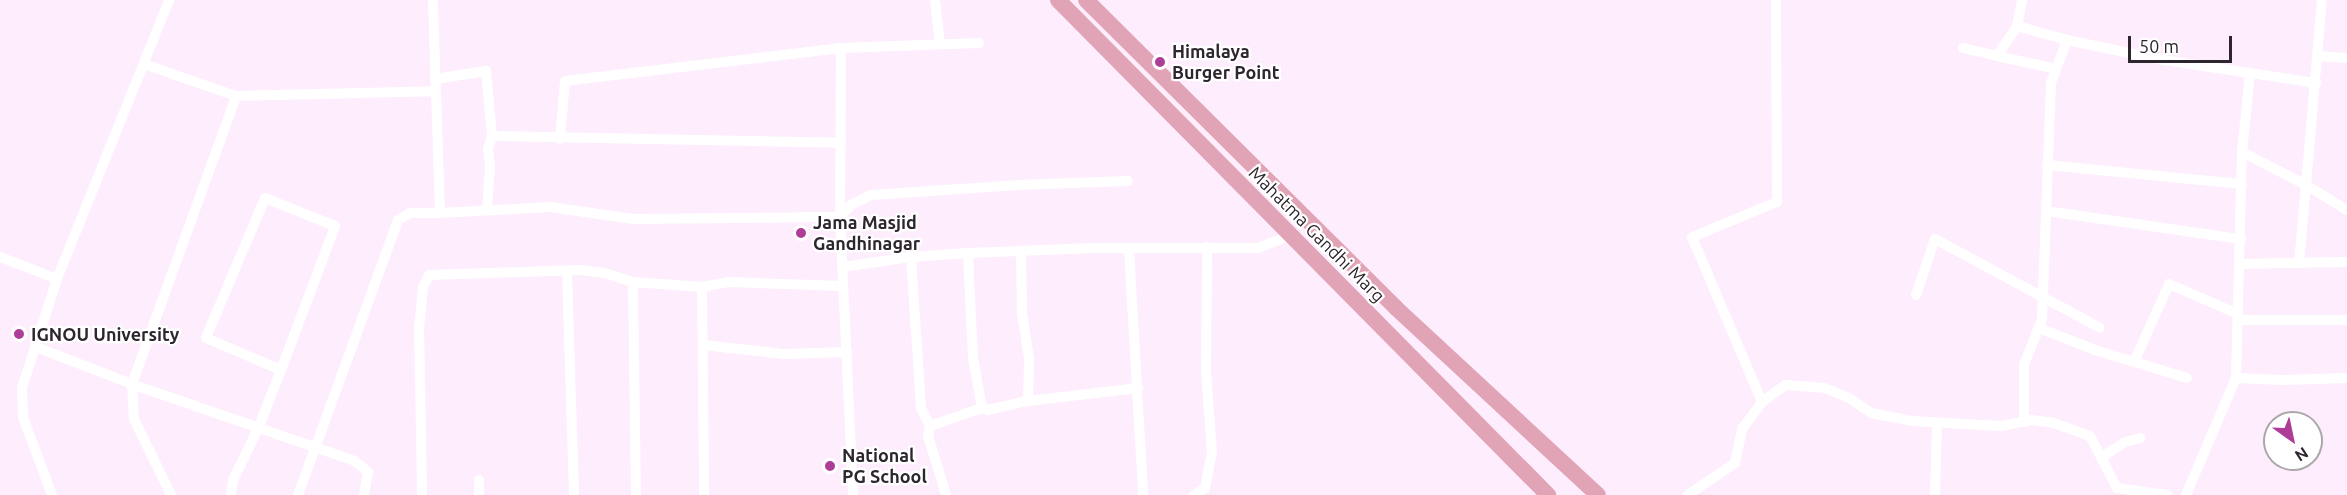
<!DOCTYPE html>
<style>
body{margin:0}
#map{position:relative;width:2347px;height:495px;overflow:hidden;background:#fdedfd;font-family:Ubuntu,sans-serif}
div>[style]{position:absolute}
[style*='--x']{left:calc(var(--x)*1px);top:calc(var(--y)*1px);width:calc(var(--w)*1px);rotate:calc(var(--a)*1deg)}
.minor>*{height:10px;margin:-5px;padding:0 5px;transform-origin:5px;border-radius:5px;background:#fff}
.primary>*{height:16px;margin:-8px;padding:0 8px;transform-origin:8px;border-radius:8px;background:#e1a4b6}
.dots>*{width:16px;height:16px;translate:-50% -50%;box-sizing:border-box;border:3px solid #fff;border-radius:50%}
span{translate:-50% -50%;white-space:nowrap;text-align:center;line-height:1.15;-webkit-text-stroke:4.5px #fff;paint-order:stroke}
.poi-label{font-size:18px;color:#2e262e;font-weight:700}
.left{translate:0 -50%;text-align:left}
.street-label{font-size:18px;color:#2e262e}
.north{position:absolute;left:2263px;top:411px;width:60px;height:60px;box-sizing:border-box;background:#fff;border:2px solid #aba8ab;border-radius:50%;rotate:147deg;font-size:16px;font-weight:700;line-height:24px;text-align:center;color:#2e262e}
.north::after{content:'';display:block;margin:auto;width:21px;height:27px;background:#ae3d98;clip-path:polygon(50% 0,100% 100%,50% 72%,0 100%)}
.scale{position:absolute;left:2128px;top:36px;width:104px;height:27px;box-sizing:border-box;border:3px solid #2e262e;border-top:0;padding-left:8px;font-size:18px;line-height:21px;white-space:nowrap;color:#2e262e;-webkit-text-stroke:4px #fff;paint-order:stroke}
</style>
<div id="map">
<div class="minor">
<i style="--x:935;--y:0;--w:44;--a:83.5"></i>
<i style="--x:2017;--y:26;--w:26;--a:-79"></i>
<i style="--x:841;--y:48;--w:169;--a:90.3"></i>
<i style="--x:840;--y:217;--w:278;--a:87.3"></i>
<i style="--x:1963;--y:48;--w:35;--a:13"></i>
<i style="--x:1997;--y:56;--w:36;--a:-56"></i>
<i style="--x:2017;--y:26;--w:52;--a:15.6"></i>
<i style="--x:2067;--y:40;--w:92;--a:11.9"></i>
<i style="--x:2157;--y:59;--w:161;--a:8.6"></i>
<i style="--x:1997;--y:56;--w:60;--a:12.4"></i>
<i style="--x:2318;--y:56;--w:29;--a:4"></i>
<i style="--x:144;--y:64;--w:97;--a:19.2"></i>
<i style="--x:435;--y:79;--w:52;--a:-8.9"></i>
<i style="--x:486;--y:71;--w:65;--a:84.7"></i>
<i style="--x:492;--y:136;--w:14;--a:107"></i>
<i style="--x:488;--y:149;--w:17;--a:83"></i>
<i style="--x:490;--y:166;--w:44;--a:93.9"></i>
<i style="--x:492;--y:136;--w:349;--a:1.1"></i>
<i style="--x:560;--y:139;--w:58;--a:-85.1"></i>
<i style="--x:565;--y:81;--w:278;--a:-6.8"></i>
<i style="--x:841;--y:48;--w:138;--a:-2.1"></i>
<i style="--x:2242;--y:152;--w:79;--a:-84.2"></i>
<i style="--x:2047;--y:165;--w:196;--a:5.6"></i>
<i style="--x:2053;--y:212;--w:190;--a:8.2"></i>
<i style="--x:440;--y:213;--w:110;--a:-3.1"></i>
<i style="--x:550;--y:207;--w:85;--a:8.1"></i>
<i style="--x:634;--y:219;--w:206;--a:-0.6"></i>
<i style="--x:840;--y:217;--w:16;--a:-47"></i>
<i style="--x:851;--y:205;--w:22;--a:-27"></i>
<i style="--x:871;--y:195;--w:145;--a:-3.9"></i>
<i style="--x:1016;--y:185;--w:112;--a:-2"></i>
<i style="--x:1129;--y:249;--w:246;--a:86.7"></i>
<i style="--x:1021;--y:252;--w:61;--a:89.1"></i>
<i style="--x:1022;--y:313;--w:47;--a:81.3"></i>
<i style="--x:1029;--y:359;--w:42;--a:91.4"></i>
<i style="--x:968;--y:253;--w:105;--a:87.3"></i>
<i style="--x:973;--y:358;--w:51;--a:79.8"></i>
<i style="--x:0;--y:257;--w:61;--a:21.1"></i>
<i style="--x:911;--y:257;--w:151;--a:86.2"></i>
<i style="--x:921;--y:408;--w:20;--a:63"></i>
<i style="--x:930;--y:426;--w:10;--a:101"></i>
<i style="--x:928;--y:436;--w:62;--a:73"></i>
<i style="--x:2299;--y:263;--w:78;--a:-84.9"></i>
<i style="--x:2306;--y:185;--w:48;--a:31.4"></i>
<i style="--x:2240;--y:264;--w:107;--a:-1.1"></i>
<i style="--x:842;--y:267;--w:70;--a:-8.2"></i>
<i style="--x:911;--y:257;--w:57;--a:-4"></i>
<i style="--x:968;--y:253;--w:126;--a:-2.3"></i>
<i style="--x:1094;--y:248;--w:164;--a:0"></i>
<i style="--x:1258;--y:248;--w:34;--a:-21"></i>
<i style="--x:567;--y:272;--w:223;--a:88.2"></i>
<i style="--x:633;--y:282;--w:213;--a:89.2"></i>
<i style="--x:702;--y:287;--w:208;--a:89.4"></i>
<i style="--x:1916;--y:295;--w:59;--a:-71.3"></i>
<i style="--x:1935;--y:239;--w:187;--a:28.3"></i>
<i style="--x:2238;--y:320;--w:109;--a:0"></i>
<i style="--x:2039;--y:328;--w:60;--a:21.4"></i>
<i style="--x:2095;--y:350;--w:96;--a:16.9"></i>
<i style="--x:703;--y:345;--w:81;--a:6.4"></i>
<i style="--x:783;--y:354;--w:64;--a:-1.8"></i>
<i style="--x:36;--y:347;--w:103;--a:21.1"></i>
<i style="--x:132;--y:384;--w:35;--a:87"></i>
<i style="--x:134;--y:419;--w:85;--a:64"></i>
<i style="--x:2134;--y:362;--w:85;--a:-65.8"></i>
<i style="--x:2169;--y:284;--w:75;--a:23.5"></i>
<i style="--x:2236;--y:378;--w:46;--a:2.5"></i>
<i style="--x:2282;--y:380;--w:65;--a:-1.8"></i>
<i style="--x:1762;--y:402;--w:179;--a:-113"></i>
<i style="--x:1692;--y:237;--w:92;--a:-22.4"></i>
<i style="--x:1777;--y:202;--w:202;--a:-90.3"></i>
<i style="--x:2024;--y:422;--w:57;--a:-90"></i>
<i style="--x:2024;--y:365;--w:49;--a:-68.6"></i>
<i style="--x:2042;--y:319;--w:236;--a:-87.8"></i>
<i style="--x:2051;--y:83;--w:46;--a:-69.6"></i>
<i style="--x:930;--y:426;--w:55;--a:-19.1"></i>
<i style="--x:982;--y:408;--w:6;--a:18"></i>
<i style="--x:988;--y:410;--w:41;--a:-12.7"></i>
<i style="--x:1028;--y:401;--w:111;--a:-6.7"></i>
<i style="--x:2102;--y:457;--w:27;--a:-33"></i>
<i style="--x:2125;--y:442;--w:16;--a:-14"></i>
<i style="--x:479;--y:480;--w:15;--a:90"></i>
<i style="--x:52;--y:495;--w:83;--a:-110.4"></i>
<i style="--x:23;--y:417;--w:29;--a:-92"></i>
<i style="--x:22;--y:388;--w:114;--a:-72.2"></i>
<i style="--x:57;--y:279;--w:301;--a:-68.1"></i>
<i style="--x:231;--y:495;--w:15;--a:-82"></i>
<i style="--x:233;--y:480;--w:57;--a:-63.9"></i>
<i style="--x:258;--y:429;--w:63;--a:-68.7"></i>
<i style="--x:281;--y:370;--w:154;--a:-69.4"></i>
<i style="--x:335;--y:226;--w:75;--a:-158.2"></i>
<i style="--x:265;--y:198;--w:152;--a:112.9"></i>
<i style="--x:206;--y:338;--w:82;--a:23.1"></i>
<i style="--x:298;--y:495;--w:293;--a:-70"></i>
<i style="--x:398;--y:220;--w:14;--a:-30"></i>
<i style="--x:410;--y:213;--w:30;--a:0"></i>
<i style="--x:440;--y:213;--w:213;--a:-91.9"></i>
<i style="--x:364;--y:495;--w:23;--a:-80"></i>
<i style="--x:368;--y:472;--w:17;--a:-140"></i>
<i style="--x:355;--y:461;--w:236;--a:-161"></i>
<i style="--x:132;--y:384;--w:306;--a:-70.1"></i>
<i style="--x:236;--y:96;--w:199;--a:-1.4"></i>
<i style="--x:422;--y:495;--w:166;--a:-91"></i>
<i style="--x:419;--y:329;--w:42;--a:-84.6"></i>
<i style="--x:423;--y:287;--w:13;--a:-63"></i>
<i style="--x:429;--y:275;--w:151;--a:-1.9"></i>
<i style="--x:580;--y:270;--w:25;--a:7"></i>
<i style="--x:605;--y:273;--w:29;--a:18"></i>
<i style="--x:633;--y:282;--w:69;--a:4.1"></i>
<i style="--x:702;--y:287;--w:26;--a:-11"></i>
<i style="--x:728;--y:282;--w:115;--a:2"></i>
<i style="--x:1194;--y:495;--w:13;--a:-32"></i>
<i style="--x:1205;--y:488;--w:37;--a:-79"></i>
<i style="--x:1212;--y:452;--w:80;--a:-94.3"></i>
<i style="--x:1206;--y:372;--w:125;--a:-89.5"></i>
<i style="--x:1688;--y:495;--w:57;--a:-34.2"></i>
<i style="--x:1735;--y:463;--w:35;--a:-78"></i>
<i style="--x:1742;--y:429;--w:34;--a:-53"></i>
<i style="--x:1762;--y:402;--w:29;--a:-36"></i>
<i style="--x:1785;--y:385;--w:40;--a:4.3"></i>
<i style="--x:1825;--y:388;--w:26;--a:23"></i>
<i style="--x:1849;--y:398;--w:27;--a:34"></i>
<i style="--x:1871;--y:413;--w:42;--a:11"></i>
<i style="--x:1912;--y:421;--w:89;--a:3.2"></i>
<i style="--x:2001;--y:426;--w:31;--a:-11"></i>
<i style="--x:2031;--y:420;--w:23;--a:7"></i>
<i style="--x:2054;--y:423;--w:38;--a:20"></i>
<i style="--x:2090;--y:436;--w:59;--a:62.6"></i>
<i style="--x:2117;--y:488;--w:51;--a:7.8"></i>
<i style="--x:1935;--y:495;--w:72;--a:-88.4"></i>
<i style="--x:2186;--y:495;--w:127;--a:-66.9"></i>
<i style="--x:2236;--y:378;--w:226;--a:-88.5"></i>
<i style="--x:2242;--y:152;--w:72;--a:27.3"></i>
<i style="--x:2306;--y:185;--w:186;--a:-85.1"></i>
</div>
<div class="primary">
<i style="--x:1058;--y:0;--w:697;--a:45.29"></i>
<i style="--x:1086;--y:0;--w:437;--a:44.8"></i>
<i style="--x:1396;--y:308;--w:275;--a:42.8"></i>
</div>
<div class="dots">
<i style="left:1160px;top:62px;background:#ae3d98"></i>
<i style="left:801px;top:233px;background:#ae3d98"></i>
<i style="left:19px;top:334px;background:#ae3d98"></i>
<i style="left:830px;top:466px;background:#ae3d98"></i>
</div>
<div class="poi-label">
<span class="left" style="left:1172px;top:62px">Himalaya<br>Burger Point</span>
<span class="left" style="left:813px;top:233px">Jama Masjid<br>Gandhinagar</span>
<span class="left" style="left:31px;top:334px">IGNOU University</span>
<span class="left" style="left:842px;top:466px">National<br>PG School</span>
</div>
<div class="street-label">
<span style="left:1317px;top:234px;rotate:45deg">Mahatma Gandhi Marg</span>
</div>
<div class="north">N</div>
<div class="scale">50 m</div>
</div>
